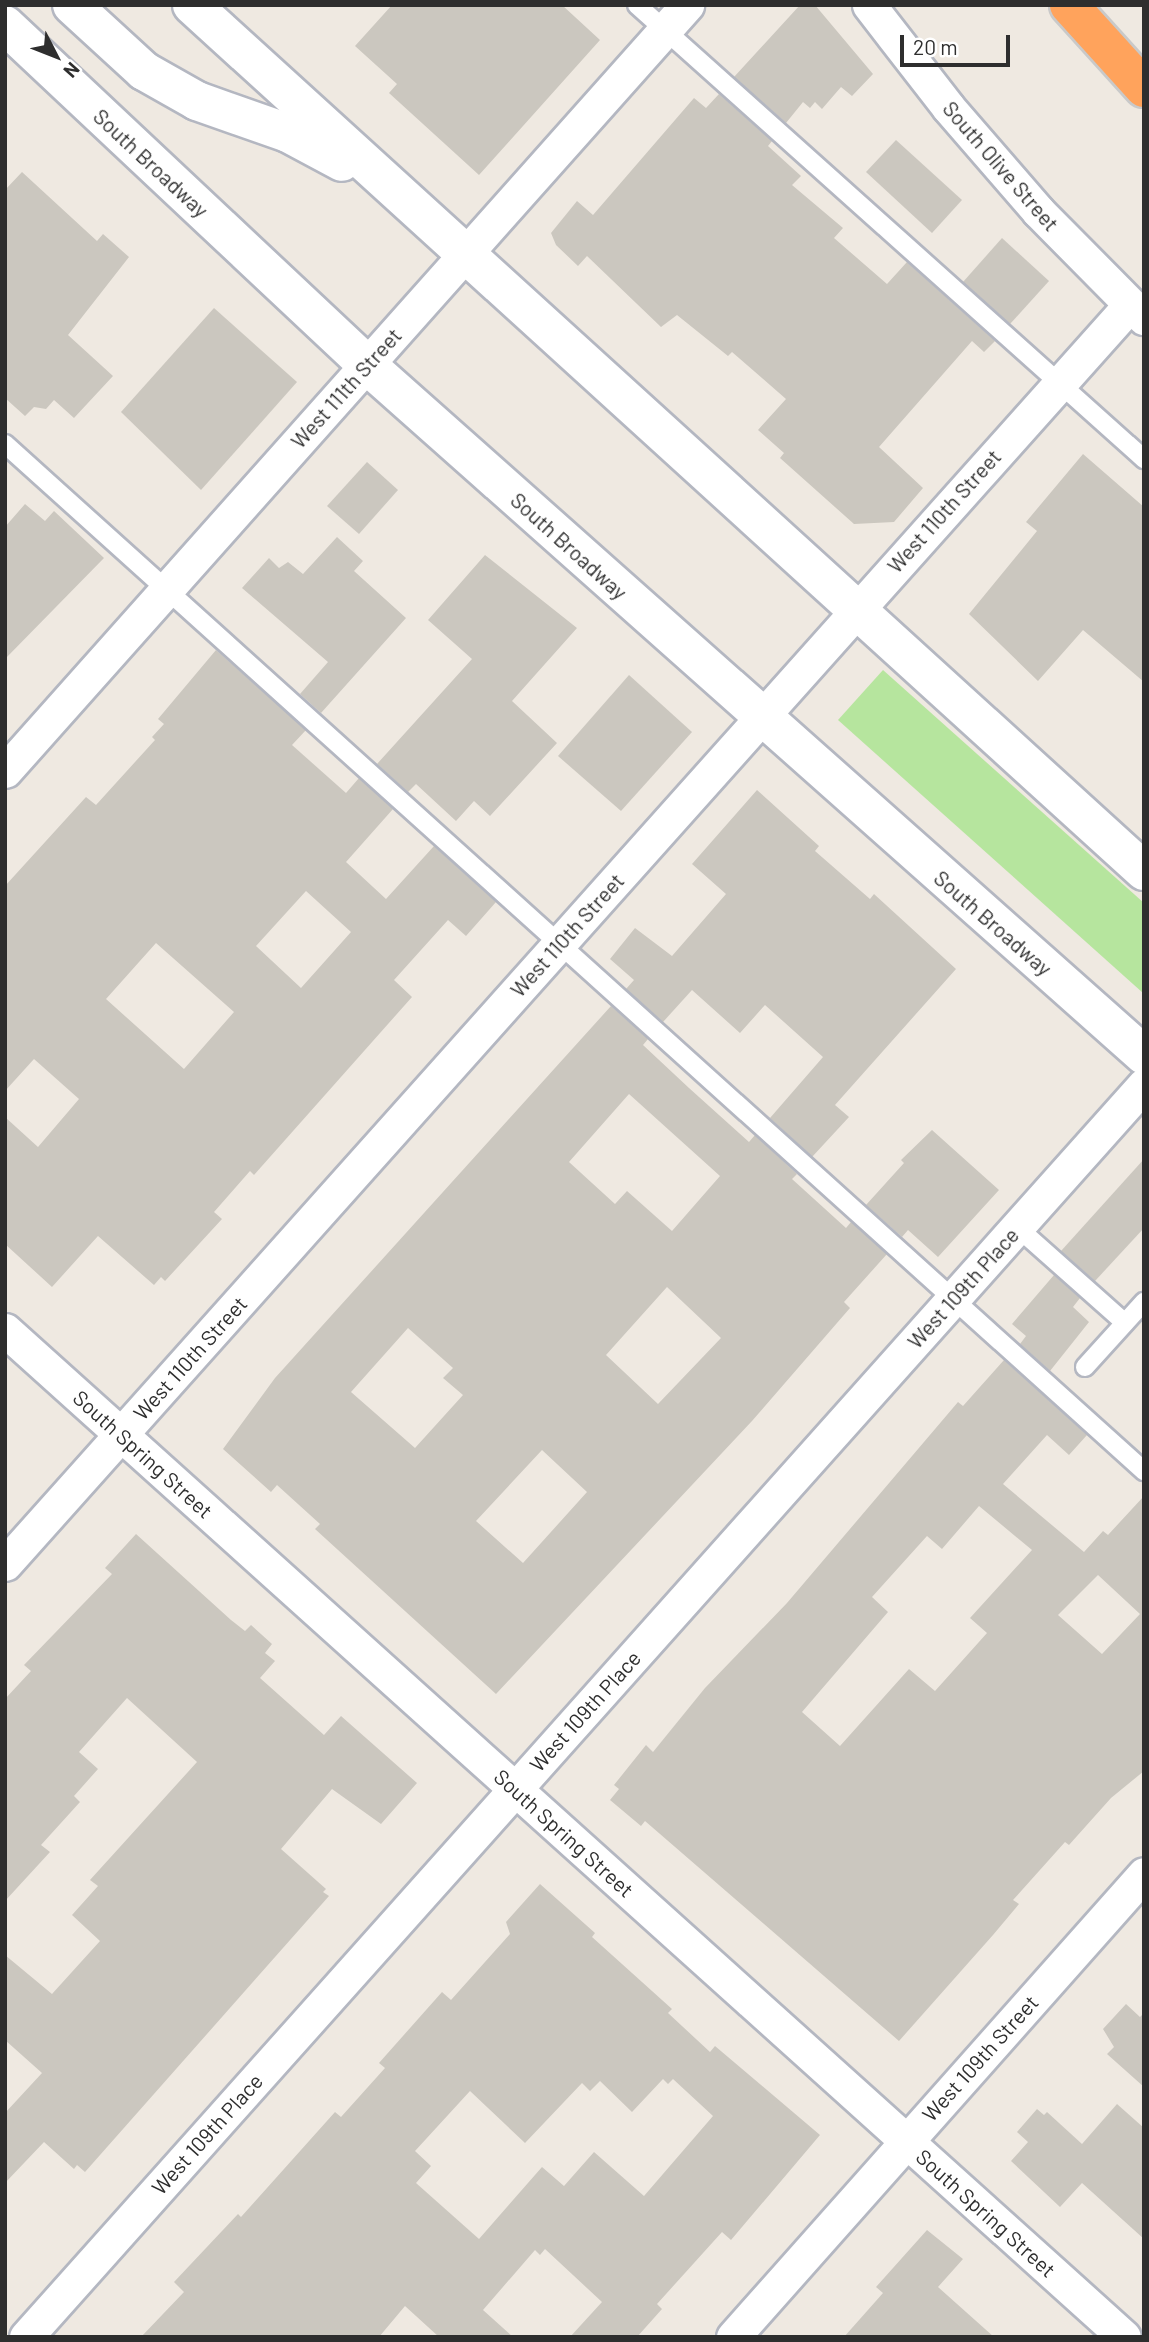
<!DOCTYPE html>
<style>
body{margin:0}
#map{position:relative;width:1149px;height:2342px;overflow:hidden;background:#efe9e1;font-family:Barlow,sans-serif}
div>[style]{position:absolute}
[style*='--x']{left:calc(var(--x)*1px);top:calc(var(--y)*1px);width:calc(var(--w)*1px);rotate:calc(var(--a)*1deg)}
.green>*{inset:0;background:#b6e59e}
.building>*{inset:0;background:#cbc7bf}
.roads{filter:drop-shadow(2px 0 #b4b7c1) drop-shadow(-2px 0 #b4b7c1) drop-shadow(0 2px #b4b7c1) drop-shadow(0 -2px #b4b7c1)}
.service>*{height:18px;margin:-9px;padding:0 9px;transform-origin:9px;border-radius:9px;background:#fff}
.minor>*{height:33px;margin:-16.5px;padding:0 16.5px;transform-origin:16.5px;border-radius:16.5px;background:#fff}
.secondary>*{height:38px;margin:-19px;padding:0 19px;transform-origin:19px;border-radius:19px;background:#fff}
.bridges{filter:drop-shadow(2px 0 #c9c9c9) drop-shadow(-2px 0 #c9c9c9) drop-shadow(0 2px #c9c9c9) drop-shadow(0 -2px #c9c9c9)}
.motorway-bridge>*{height:38px;margin:-19px;padding:0 19px;transform-origin:19px;border-radius:19px;background:#ffa35c}
span{translate:-50% -50%;white-space:nowrap;text-align:center;line-height:1.15;-webkit-text-stroke:5px #fff;paint-order:stroke}
.street-label{font-size:21px;color:#2e2e2e}
.frame{position:absolute;inset:0;border:7px solid #2e2e2e;pointer-events:none}
.north{position:absolute;left:21px;top:21px;width:70px;height:70px;-webkit-text-stroke:5px #fff;paint-order:stroke;rotate:132deg;font-size:19px;font-weight:700;line-height:28px;text-align:center;color:#2e2e2e}
.north::after{content:'';display:block;margin:auto;width:24px;height:32px;background:#2e2e2e;clip-path:polygon(50% 0,100% 100%,50% 72%,0 100%)}
.scale{position:absolute;left:900px;top:35px;width:110px;height:32px;box-sizing:border-box;border:4px solid #2e2e2e;border-top:0;padding-left:9px;font-size:21px;line-height:24px;white-space:nowrap;color:#2e2e2e;-webkit-text-stroke:5px #fff;paint-order:stroke}
</style>
<div id="map">
<div class="green">
<i style="clip-path:polygon(883px 670px,1144px 903px,1143px 993px,838px 720px)"></i>
</div>
<div class="building">
<i style="clip-path:polygon(392px 5px,562px 5px,600px 40px,479px 175px,389px 93px,397px 84px,355px 46px)"></i>
<i style="clip-path:polygon(800px 5px,815px 5px,873px 74px,852px 96px,841px 87px,822px 109px,815px 102px,810px 108px,803px 102px,786px 123px,734px 77px)"></i>
<i style="clip-path:polygon(719px 94px,772px 141px,768px 146px,801px 176px,792px 185px,843px 228px,834px 238px,887px 284px,907px 262px,995px 341px,984px 352px,972px 341px,879px 447px,923px 488px,894px 522px,854px 524px,780px 458px,784px 453px,758px 430px,786px 399px,732px 352px,728px 356px,677px 315px,661px 327px,587px 256px,578px 266px,556px 245px,551px 233px,577px 201px,593px 215px,694px 98px,706px 108px)"></i>
<i style="clip-path:polygon(896px 140px,962px 200px,932px 233px,866px 172px)"></i>
<i style="clip-path:polygon(22px 172px,97px 241px,103px 234px,129px 257px,68px 335px,113px 376px,74px 418px,54px 400px,46px 409px,34px 407px,25px 416px,5px 398px,5px 190px)"></i>
<i style="clip-path:polygon(1002px 238px,1049px 281px,1010px 324px,963px 282px)"></i>
<i style="clip-path:polygon(214px 308px,297px 382px,201px 490px,121px 412px)"></i>
<i style="clip-path:polygon(1083px 454px,1144px 507px,1144px 682px,1083px 630px,1038px 681px,969px 614px,1037px 531px,1026px 522px)"></i>
<i style="clip-path:polygon(367px 462px,398px 490px,359px 534px,327px 506px)"></i>
<i style="clip-path:polygon(25px 504px,45px 521px,54px 511px,104px 558px,5px 659px,5px 527px)"></i>
<i style="clip-path:polygon(337px 537px,363px 561px,354px 571px,406px 618px,321px 713px,300px 694px,328px 662px,242px 588px,269px 558px,279px 568px,288px 562px,303px 574px)"></i>
<i style="clip-path:polygon(485px 555px,577px 628px,512px 701px,557px 743px,490px 816px,474px 801px,456px 821px,416px 784px,408px 792px,377px 764px,472px 659px,428px 620px)"></i>
<i style="clip-path:polygon(evenodd,216px 650px,306px 730px,292px 745px,346px 793px,359px 778px,393px 809px,346px 862px,386px 899px,434px 846px,496px 902px,466px 936px,448px 920px,394px 980px,412px 997px,254px 1175px,250px 1171px,214px 1212px,222px 1219px,165px 1281px,161px 1277px,154px 1285px,98px 1236px,52px 1287px,5px 1244px,5px 1117px,38px 1147px,79px 1099px,34px 1059px,5px 1091px,5px 886px,86px 797px,96px 805px,155px 740px,152px 737px,164px 724px,158px 719px,216px 650px,306px 891px,351px 932px,301px 988px,256px 946px,306px 891px,216px 650px,156px 943px,234px 1012px,184px 1069px,106px 999px,156px 943px)"></i>
<i style="clip-path:polygon(629px 675px,692px 732px,621px 811px,558px 756px)"></i>
<i style="clip-path:polygon(757px 790px,819px 846px,815px 851px,870px 899px,874px 894px,956px 969px,835px 1105px,849px 1117px,812px 1157px,770px 1118px,823px 1057px,765px 1005px,740px 1033px,692px 990px,663px 1022px,626px 989px,634px 980px,610px 959px,635px 928px,672px 956px,726px 894px,692px 864px)"></i>
<i style="clip-path:polygon(evenodd,611px 1006px,648px 1039px,643px 1045px,689px 1088px,749px 1142px,755px 1135px,797px 1174px,792px 1179px,846px 1228px,851px 1222px,887px 1254px,844px 1302px,850px 1308px,752px 1421px,496px 1694px,315px 1529px,320px 1524px,277px 1485px,271px 1492px,223px 1449px,275px 1378px,611px 1006px,629px 1094px,720px 1176px,672px 1231px,627px 1191px,615px 1204px,569px 1162px,629px 1094px,611px 1006px,667px 1287px,721px 1338px,658px 1404px,606px 1355px,667px 1287px,611px 1006px,408px 1328px,453px 1368px,443px 1378px,463px 1395px,415px 1448px,351px 1392px,408px 1328px,611px 1006px,542px 1450px,587px 1492px,523px 1563px,476px 1521px,542px 1450px)"></i>
<i style="clip-path:polygon(932px 1130px,999px 1190px,938px 1257px,908px 1230px,902px 1237px,866px 1205px,904px 1163px,901px 1160px)"></i>
<i style="clip-path:polygon(1144px 1159px,1144px 1228px,1095px 1281px,1061px 1251px)"></i>
<i style="clip-path:polygon(1054px 1275px,1080px 1298px,1073px 1307px,1089px 1322px,1050px 1371px,1020px 1344px,1026px 1336px,1012px 1324px)"></i>
<i style="clip-path:polygon(evenodd,1004px 1360px,1087px 1435px,1069px 1455px,1047px 1435px,1003px 1484px,1084px 1552px,1103px 1531px,1108px 1535px,1144px 1496px,1144px 1771px,1111px 1798px,1069px 1845px,1065px 1842px,1013px 1900px,1019px 1904px,993px 1935px,899px 2041px,645px 1821px,641px 1826px,610px 1800px,619px 1789px,614px 1785px,646px 1745px,653px 1752px,705px 1688px,787px 1603px,958px 1402px,963px 1406px,1004px 1360px,979px 1506px,1032px 1550px,970px 1618px,987px 1633px,935px 1691px,909px 1669px,840px 1746px,802px 1712px,888px 1612px,872px 1597px,927px 1536px,942px 1549px,979px 1506px,1004px 1360px,1098px 1575px,1140px 1614px,1102px 1654px,1058px 1615px,1098px 1575px)"></i>
<i style="clip-path:polygon(136px 1534px,231px 1620px,245px 1631px,251px 1625px,272px 1644px,265px 1653px,275px 1661px,260px 1678px,324px 1735px,341px 1716px,417px 1783px,381px 1824px,332px 1789px,281px 1849px,326px 1889px,323px 1892px,329px 1896px,85px 2172px,77px 2165px,74px 2169px,44px 2142px,5px 2183px,5px 2113px,42px 2073px,5px 2040px,5px 1955px,52px 1994px,100px 1941px,72px 1915px,98px 1886px,90px 1880px,197px 1762px,127px 1698px,79px 1752px,98px 1769px,74px 1796px,80px 1802px,41px 1845px,50px 1852px,5px 1901px,5px 1699px,31px 1671px,24px 1665px,112px 1574px,105px 1568px)"></i>
<i style="clip-path:polygon(evenodd,540px 1884px,595px 1933px,592px 1937px,672px 2009px,668px 2013px,710px 2052px,715px 2046px,820px 2135px,731px 2240px,722px 2232px,657px 2304px,662px 2309px,637px 2337px,570px 2337px,602px 2302px,545px 2249px,540px 2255px,535px 2250px,483px 2310px,513px 2337px,439px 2337px,405px 2306px,379px 2337px,141px 2337px,184px 2292px,174px 2282px,238px 2214px,241px 2217px,335px 2112px,341px 2117px,385px 2068px,379px 2063px,442px 1992px,451px 2000px,510px 1934px,506px 1922px,540px 1884px,663px 2079px,668px 2084px,673px 2079px,713px 2116px,644px 2196px,594px 2152px,564px 2186px,542px 2167px,479px 2239px,416px 2183px,431px 2166px,415px 2151px,470px 2091px,525px 2143px,582px 2083px,590px 2091px,600px 2081px,632px 2112px,663px 2079px)"></i>
<i style="clip-path:polygon(1126px 2004px,1140px 2017px,1144px 2013px,1144px 2087px,1107px 2054px,1114px 2047px,1103px 2029px)"></i>
<i style="clip-path:polygon(1117px 2104px,1144px 2128px,1144px 2239px,1082px 2183px,1060px 2207px,1011px 2161px,1028px 2142px,1017px 2132px,1037px 2109px,1044px 2115px,1047px 2112px,1082px 2144px)"></i>
<i style="clip-path:polygon(927px 2230px,963px 2259px,938px 2287px,994px 2337px,844px 2337px,883px 2293px,876px 2287px)"></i>
</div>
<div class="roads">
<div class="service">
<i style="--x:637;--y:5;--w:681;--a:41.84"></i>
<i style="--x:5;--y:444;--w:1534;--a:42.04"></i>
<i style="--x:1017;--y:1227;--w:144;--a:41.6"></i>
<i style="--x:1085;--y:1367;--w:88;--a:-47.8"></i>
</div>
<div class="minor">
<i style="--x:869;--y:5;--w:129;--a:52.2"></i>
<i style="--x:948;--y:107;--w:138;--a:49.1"></i>
<i style="--x:1038;--y:211;--w:151;--a:45.3"></i>
<i style="--x:5;--y:771;--w:1026;--a:-48.32"></i>
<i style="--x:5;--y:1330;--w:1505;--a:41.98"></i>
<i style="--x:5;--y:1564;--w:1687;--a:-48.22"></i>
<i style="--x:26;--y:2337;--w:1679;--a:-48.24"></i>
<i style="--x:733;--y:2337;--w:619;--a:-48.4"></i>
</div>
<div class="secondary">
<i style="--x:72;--y:5;--w:98;--a:42.5"></i>
<i style="--x:144;--y:71;--w:61;--a:29.5"></i>
<i style="--x:197;--y:101;--w:96;--a:19.4"></i>
<i style="--x:288;--y:133;--w:61;--a:28.2"></i>
<i style="--x:192;--y:5;--w:1287;--a:42.29"></i>
<i style="--x:5;--y:25;--w:497;--a:43.2"></i>
<i style="--x:367;--y:365;--w:1039;--a:41.61"></i>
</div>
</div>
<div class="bridges">
<div class="motorway-bridge">
<i style="--x:1069;--y:5;--w:112;--a:47.9"></i>
</div>
</div>
<div class="street-label">
<span style="left:151px;top:163px;rotate:43deg">South Broadway</span>
<span style="left:1001px;top:166px;rotate:49deg">South Olive Street</span>
<span style="left:346px;top:388px;rotate:-48deg">West 111th Street</span>
<span style="left:944px;top:511px;rotate:-48deg">West 110th Street</span>
<span style="left:569px;top:546px;rotate:42deg">South Broadway</span>
<span style="left:993px;top:923px;rotate:41deg">South Broadway</span>
<span style="left:567px;top:935px;rotate:-48deg">West 110th Street</span>
<span style="left:963px;top:1288px;rotate:-48deg">West 109th Place</span>
<span style="left:190px;top:1358px;rotate:-48deg">West 110th Street</span>
<span style="left:143px;top:1454px;rotate:42deg">South Spring Street</span>
<span style="left:585px;top:1711px;rotate:-48deg">West 109th Place</span>
<span style="left:564px;top:1833px;rotate:42deg">South Spring Street</span>
<span style="left:980px;top:2058px;rotate:-48deg">West 109th Street</span>
<span style="left:207px;top:2134px;rotate:-48deg">West 109th Place</span>
<span style="left:986px;top:2213px;rotate:42deg">South Spring Street</span>
</div>
<div class="frame"></div>
<div class="north">N</div>
<div class="scale">20 m</div>
</div>
